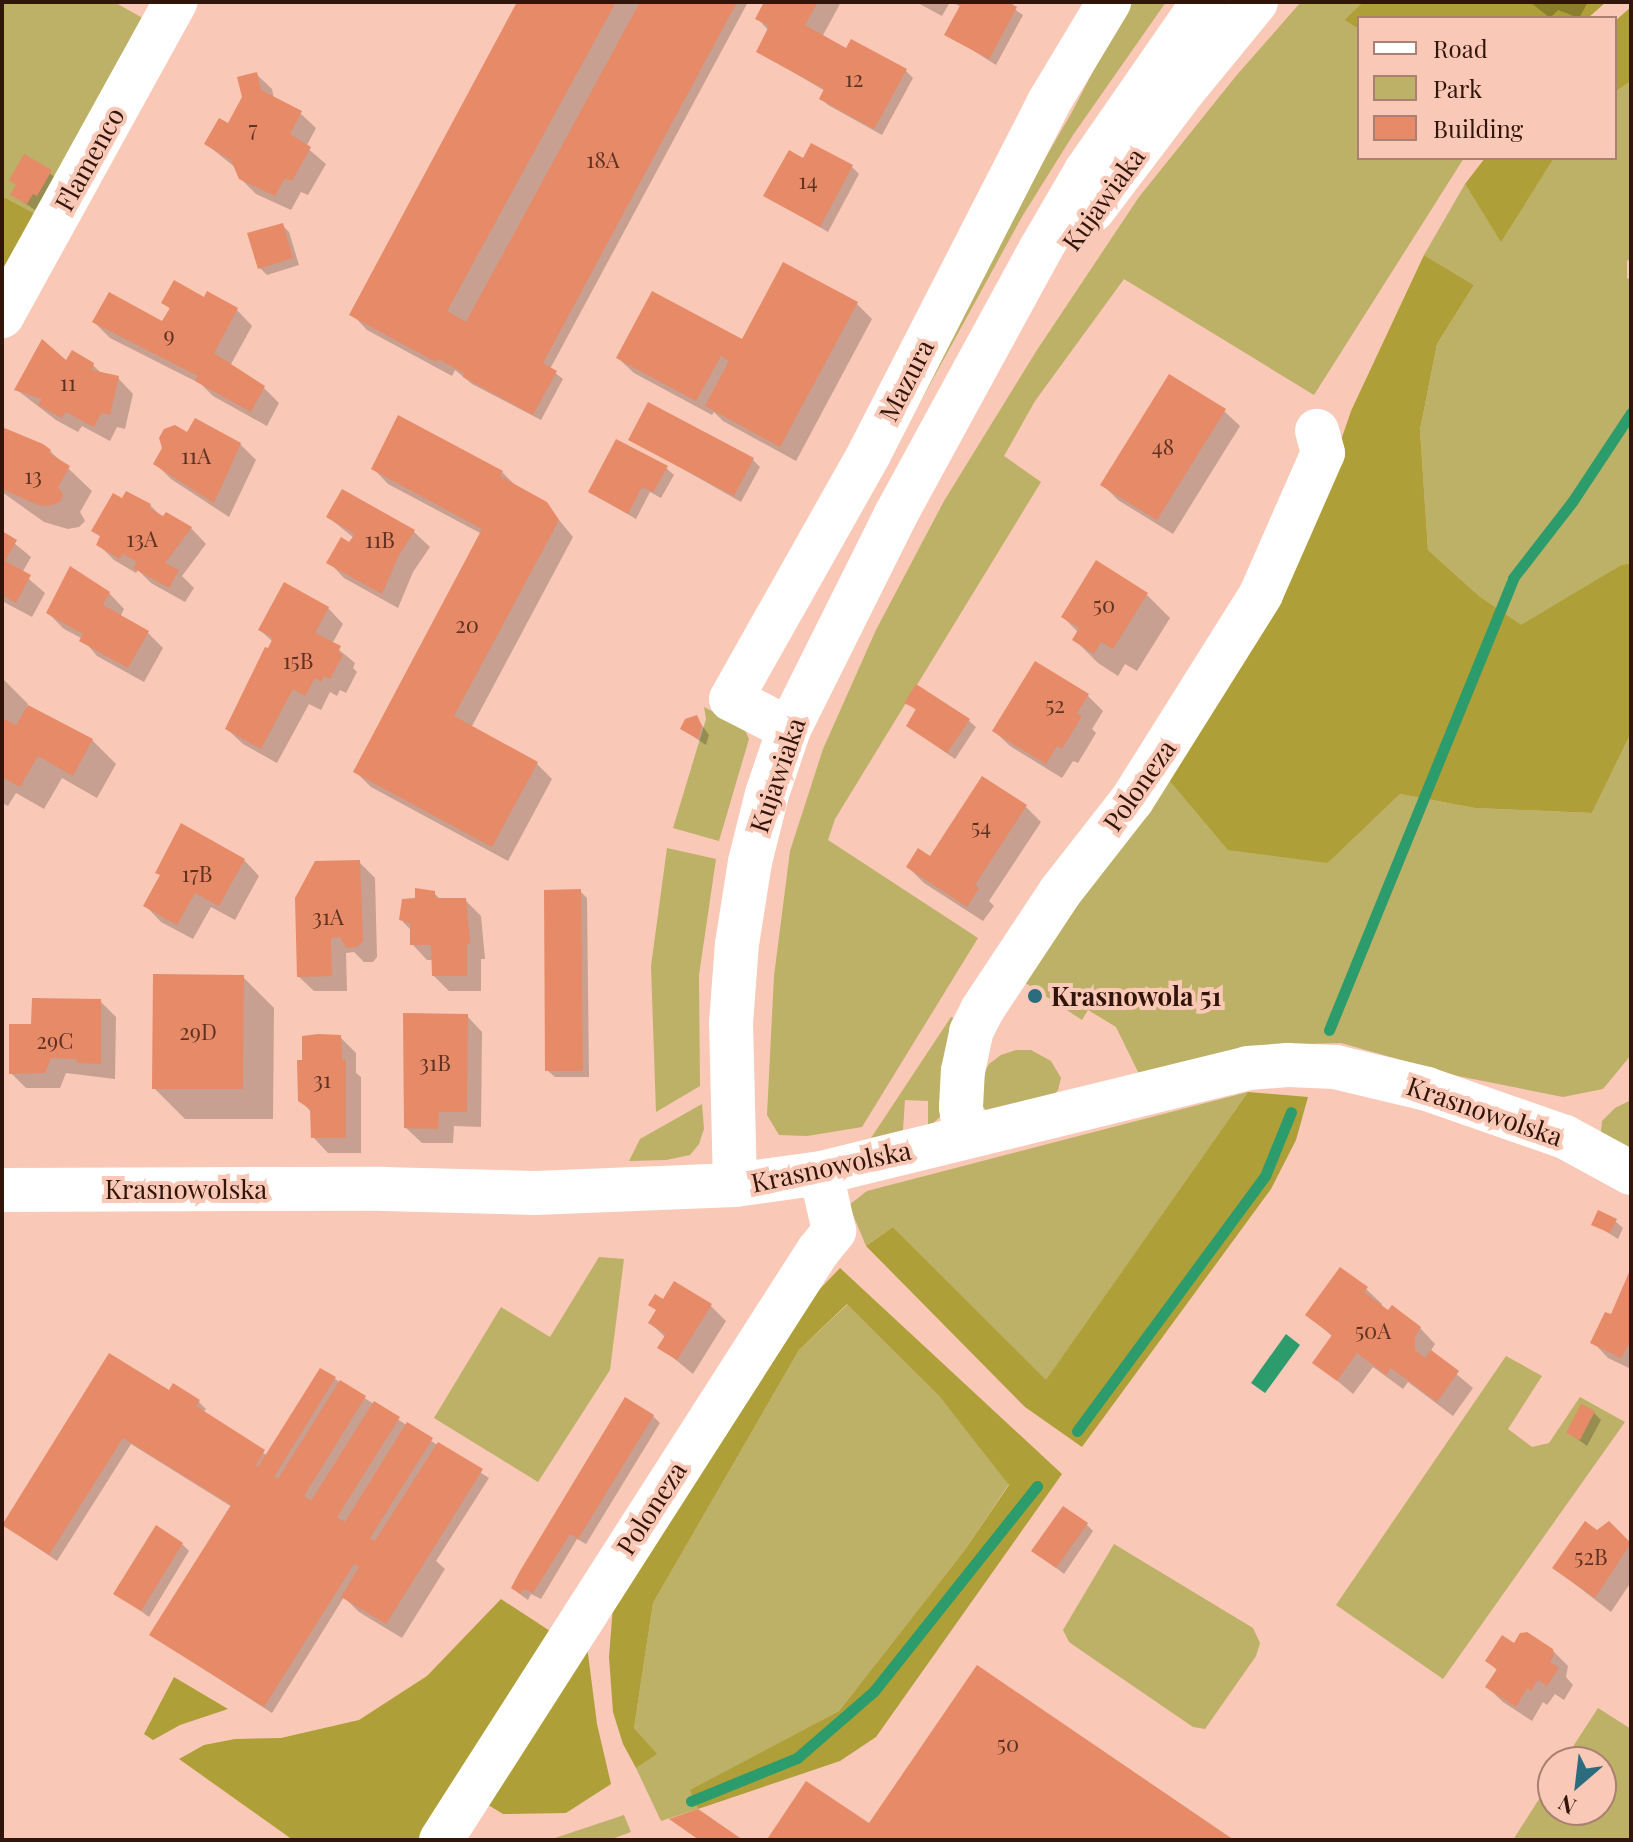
<!DOCTYPE html>
<style>
body{margin:0}
#map{position:relative;width:1633px;height:1842px;overflow:hidden;background:#f9c8b6;font-family:"Playfair Display",serif}
div>[style]{position:absolute}
[style*='--x']{left:calc(var(--x)*1px);top:calc(var(--y)*1px);width:calc(var(--w)*1px);rotate:calc(var(--a)*1deg)}
.green>*{inset:0;background:#bcb166}
.forest>*{inset:0;background:#ae9f38}
.water>*{inset:0;background:#2d9c6d}
.shadow>*{inset:0;background:#0003}
.stream>*{height:11px;margin:-5.5px;padding:0 5.5px;transform-origin:5.5px;border-radius:5.5px;background:#2d9c6d}
.building>*{inset:0;background:#e68a68}
.minor>*{height:44px;margin:-22px;padding:0 22px;transform-origin:22px;border-radius:22px;background:#fff}
.dots>*{width:22px;height:22px;translate:-50% -50%;box-sizing:border-box;border:4px solid #f9c8b6;border-radius:50%}
span{translate:-50% -50%;white-space:nowrap;text-align:center;line-height:1.15;-webkit-text-stroke:8px #f9c8b6;paint-order:stroke}
.number-label{font-size:22px;color:#5f3222}
.number-label span{-webkit-text-stroke-width:0}
.street-label{font-size:26px;color:#32150a}
.poi-label{font-size:26px;color:#32150a;font-weight:700}
.left{translate:0 -50%;text-align:left}
.frame{position:absolute;inset:0;border:4px solid #32150a;pointer-events:none}
.legend{position:absolute;left:1357px;top:16px;width:260px;height:144px;box-sizing:border-box;background:#f9c8b6;border:2px solid #a98071;margin:0;padding:10px 14px;list-style:none;font-size:24px;color:#32150a}
.legend li{display:flex;align-items:center;gap:16px;height:40px}
.legend b{width:40px;border:2px solid #a98071}
.north{position:absolute;left:1537px;top:1746px;width:80px;height:80px;box-sizing:border-box;background:#f9c8b6;border:2px solid #a98071;border-radius:50%;rotate:208deg;font-size:22px;font-weight:700;line-height:32px;text-align:center;color:#32150a}
.north::after{content:'';display:block;margin:auto;width:28px;height:36px;background:#2b6c7f;clip-path:polygon(50% 0,100% 100%,50% 72%,0 100%)}
</style>
<div id="map">
<div class="green">
<i style="clip-path:polygon(2px 2px,114px 2px,148px 21px,43px 218px,2px 196px)"></i>
<i style="clip-path:polygon(1129px 2px,1166px 2px,1073px 135px,1023px 215px,901px 437px,897px 414px,1072px 112px)"></i>
<i style="clip-path:polygon(1301px 2px,1363px 2px,1344px 20px,1359px 29px,1359px 158px,1464px 158px,1314px 395px,1124px 279px,1035px 401px,1004px 456px,1041px 482px,835px 819px,828px 840px,978px 938px,862px 1127px,807px 1136px,779px 1135px,767px 1115px,774px 976px,790px 851px,823px 749px,876px 630px,944px 501px,1037px 350px,1139px 197px,1236px 76px)"></i>
<i style="clip-path:polygon(1631px 81px,1631px 258px,1627px 261px,1627px 278px,1631px 280px,1631px 563px,1621px 565px,1521px 626px,1479px 596px,1428px 550px,1420px 430px,1437px 344px,1474px 285px,1424px 255px,1465px 184px,1501px 241px,1554px 158px,1615px 158px,1615px 92px)"></i>
<i style="clip-path:polygon(704px 707px,744px 728px,749px 739px,719px 841px,673px 828px,706px 719px)"></i>
<i style="clip-path:polygon(1631px 733px,1631px 1055px,1603px 1089px,1563px 1097px,1458px 1076px,1341px 1043px,1304px 1044px,1140px 1076px,1116px 1027px,1088px 1010px,1082px 1020px,1015px 976px,1164px 774px,1328px 863px,1400px 794px,1475px 808px,1592px 813px)"></i>
<i style="clip-path:polygon(667px 848px,716px 859px,699px 975px,700px 1086px,656px 1112px,651px 966px)"></i>
<i style="clip-path:polygon(951px 1017px,960px 1021px,942px 1115px,928px 1128px,928px 1101px,905px 1100px,903px 1130px,871px 1138px)"></i>
<i style="clip-path:polygon(1016px 1050px,1031px 1050px,1051px 1061px,1061px 1078px,1058px 1090px,1051px 1098px,987px 1111px,982px 1106px,980px 1081px,989px 1064px,1001px 1055px)"></i>
<i style="clip-path:polygon(1248px 1092px,1046px 1381px,893px 1227px,866px 1246px,849px 1205px,867px 1191px)"></i>
<i style="clip-path:polygon(1631px 1100px,1631px 1155px,1601px 1132px,1602px 1121px,1615px 1108px)"></i>
<i style="clip-path:polygon(702px 1104px,704px 1129px,699px 1144px,690px 1155px,666px 1160px,629px 1161px,640px 1139px)"></i>
<i style="clip-path:polygon(599px 1257px,624px 1259px,610px 1370px,538px 1482px,434px 1418px,501px 1307px,550px 1337px)"></i>
<i style="clip-path:polygon(848px 1304px,939px 1396px,1009px 1484px,964px 1551px,839px 1711px,691px 1790px,698px 1809px,661px 1821px,636px 1768px,656px 1754px,634px 1728px,653px 1603px,799px 1350px)"></i>
<i style="clip-path:polygon(1506px 1356px,1542px 1376px,1508px 1429px,1532px 1447px,1549px 1443px,1580px 1397px,1625px 1422px,1443px 1679px,1336px 1605px)"></i>
<i style="clip-path:polygon(1114px 1544px,1253px 1628px,1260px 1643px,1256px 1656px,1205px 1729px,1193px 1727px,1095px 1660px,1069px 1642px,1063px 1630px)"></i>
<i style="clip-path:polygon(1598px 1708px,1631px 1729px,1631px 1840px,1513px 1840px,1553px 1777px,1553px 1810px,1601px 1810px,1601px 1762px,1563px 1762px)"></i>
<i style="clip-path:polygon(624px 1815px,631px 1832px,609px 1840px,549px 1840px)"></i>
</div>
<div class="forest">
<i style="clip-path:polygon(1363px 2px,1606px 2px,1588px 18px,1359px 18px,1359px 29px,1344px 20px)"></i>
<i style="clip-path:polygon(1631px 7px,1631px 81px,1615px 92px,1615px 21px)"></i>
<i style="clip-path:polygon(1485px 158px,1554px 158px,1501px 242px,1465px 184px)"></i>
<i style="clip-path:polygon(2px 196px,43px 218px,2px 289px)"></i>
<i style="clip-path:polygon(1424px 255px,1474px 285px,1437px 344px,1420px 430px,1428px 550px,1479px 596px,1521px 625px,1621px 565px,1631px 563px,1631px 733px,1592px 813px,1475px 808px,1400px 794px,1328px 863px,1228px 850px,1164px 774px,1337px 452px,1351px 411px)"></i>
<i style="clip-path:polygon(1248px 1092px,1308px 1097px,1296px 1140px,1271px 1189px,1082px 1447px,1025px 1407px,866px 1246px,893px 1227px,1046px 1380px)"></i>
<i style="clip-path:polygon(840px 1268px,1062px 1474px,876px 1737px,840px 1761px,698px 1809px,690px 1790px,839px 1711px,964px 1551px,1009px 1485px,939px 1396px,847px 1304px,799px 1350px,653px 1603px,634px 1728px,657px 1754px,636px 1768px,623px 1744px,613px 1712px,609px 1657px,613px 1606px,819px 1290px)"></i>
<i style="clip-path:polygon(501px 1599px,550px 1631px,418px 1840px,293px 1840px,179px 1759px,204px 1745px,235px 1739px,281px 1738px,359px 1720px,427px 1676px)"></i>
<i style="clip-path:polygon(587px 1646px,597px 1724px,611px 1784px,566px 1813px,503px 1814px,485px 1803px)"></i>
<i style="clip-path:polygon(174px 1677px,228px 1709px,180px 1725px,153px 1740px,144px 1734px)"></i>
</div>
<div class="water">
<i style="clip-path:polygon(1286px 1334px,1300px 1345px,1265px 1393px,1251px 1383px)"></i>
</div>
<div class="shadow">
<i style="clip-path:polygon(519px 2px,748px 2px,550px 369px,563px 379px,541px 420px,472px 384px,455px 370px,452px 376px,367px 330px,352px 314px)"></i>
<i style="clip-path:polygon(766px 2px,841px 2px,822px 37px,847px 51px,906px 71px,913px 78px,882px 135px,828px 105px,821px 98px,825px 91px,759px 52px,769px 31px,757px 18px)"></i>
<i style="clip-path:polygon(916px 2px,950px 2px,942px 16px)"></i>
<i style="clip-path:polygon(952px 2px,1004px 2px,1023px 15px,996px 65px,947px 34px,961px 7px)"></i>
<i style="clip-path:polygon(1530px 2px,1588px 2px,1579px 18px,1558px 10px,1550px 18px)"></i>
<i style="clip-path:polygon(256px 74px,272px 89px,274px 99px,300px 113px,316px 128px,306px 147px,326px 164px,308px 195px,301px 192px,291px 210px,256px 194px,240px 178px,236px 168px,206px 144px,228px 126px)"></i>
<i style="clip-path:polygon(25px 157px,58px 179px,45px 202px,41px 200px,35px 210px,13px 195px)"></i>
<i style="clip-path:polygon(852px 167px,859px 174px,828px 232px,766px 196px)"></i>
<i style="clip-path:polygon(282px 225px,289px 232px,299px 265px,267px 275px,260px 268px)"></i>
<i style="clip-path:polygon(205px 300px,237px 310px,252px 326px,230px 366px,264px 388px,279px 403px,267px 426px,213px 396px,201px 384px,110px 338px,94px 322px,163px 324px,171px 310px,164px 302px)"></i>
<i style="clip-path:polygon(857px 304px,872px 319px,796px 461px,723px 421px,714px 412px,712px 415px,634px 373px,618px 358px,743px 342px)"></i>
<i style="clip-path:polygon(93px 365px,103px 375px,118px 378px,133px 394px,125px 429px,117px 427px,110px 441px,82px 426px,78px 432px,56px 420px,17px 390px)"></i>
<i style="clip-path:polygon(1224px 411px,1240px 426px,1173px 534px,1118px 500px,1103px 485px)"></i>
<i style="clip-path:polygon(2px 429px,50px 451px,92px 491px,80px 512px,85px 521px,79px 527px,68px 529px,44px 522px,2px 492px)"></i>
<i style="clip-path:polygon(188px 435px,240px 444px,256px 460px,229px 517px,171px 479px,156px 464px)"></i>
<i style="clip-path:polygon(630px 439px,753px 460px,760px 467px,741px 502px)"></i>
<i style="clip-path:polygon(373px 468px,502px 472px,518px 488px,545px 503px,573px 537px,471px 728px,536px 763px,552px 779px,508px 861px,371px 787px,356px 772px,482px 534px,388px 484px)"></i>
<i style="clip-path:polygon(666px 468px,674px 475px,661px 498px,650px 492px,636px 519px,590px 492px)"></i>
<i style="clip-path:polygon(343px 492px,414px 532px,430px 547px,413px 572px,398px 608px,344px 578px,329px 562px,354px 538px,328px 517px)"></i>
<i style="clip-path:polygon(123px 501px,150px 505px,164px 519px,191px 528px,206px 544px,182px 576px,194px 588px,185px 602px,151px 583px,138px 570px,136px 573px,114px 560px,98px 544px,102px 538px,94px 531px)"></i>
<i style="clip-path:polygon(2px 533px,31px 557px,22px 573px,45px 593px,32px 617px,2px 601px)"></i>
<i style="clip-path:polygon(109px 593px,124px 609px,120px 617px,147px 632px,163px 648px,144px 682px,97px 656px,83px 639px,64px 629px,48px 613px)"></i>
<i style="clip-path:polygon(1146px 594px,1170px 618px,1137px 671px,1125px 664px,1118px 676px,1098px 663px,1075px 640px,1079px 633px,1063px 617px)"></i>
<i style="clip-path:polygon(328px 608px,343px 624px,332px 644px,355px 663px,353px 668px,357px 672px,346px 693px,340px 690px,337px 696px,330px 692px,321px 710px,309px 704px,277px 763px,243px 744px,227px 729px,273px 642px,260px 630px)"></i>
<i style="clip-path:polygon(1036px 664px,1088px 696px,1103px 711px,1092px 729px,1096px 733px,1078px 763px,1073px 761px,1062px 778px,1010px 746px,994px 731px)"></i>
<i style="clip-path:polygon(2px 678px,28px 704px,27px 707px,92px 740px,116px 764px,97px 798px,62px 778px,44px 809px,16px 793px,8px 806px,2px 803px)"></i>
<i style="clip-path:polygon(907px 702px,968px 720px,976px 727px,955px 759px,916px 732px,917px 711px)"></i>
<i style="clip-path:polygon(696px 717px,709px 735px,706px 745px,682px 729px)"></i>
<i style="clip-path:polygon(1026px 807px,1041px 822px,989px 901px,994px 906px,983px 921px,924px 883px,908px 867px,930px 859px)"></i>
<i style="clip-path:polygon(244px 860px,259px 876px,235px 920px,211px 907px,193px 939px,161px 922px,146px 906px,161px 876px,157px 872px)"></i>
<i style="clip-path:polygon(359px 862px,375px 878px,377px 957px,373px 962px,364px 962px,354px 952px,346px 953px,347px 991px,314px 991px,298px 976px)"></i>
<i style="clip-path:polygon(580px 891px,587px 898px,589px 1077px,555px 1077px,547px 1070px)"></i>
<i style="clip-path:polygon(434px 893px,441px 900px,465px 900px,481px 916px,485px 959px,481px 959px,481px 991px,449px 991px,434px 976px,433px 960px,427px 960px,412px 944px,412px 931px,403px 922px,404px 901px,417px 900px)"></i>
<i style="clip-path:polygon(243px 977px,274px 1008px,273px 1119px,185px 1119px,154px 1088px)"></i>
<i style="clip-path:polygon(100px 1001px,116px 1017px,115px 1079px,66px 1073px,60px 1088px,26px 1088px,11px 1073px,33px 1026px)"></i>
<i style="clip-path:polygon(467px 1016px,482px 1032px,481px 1127px,454px 1126px,453px 1143px,422px 1143px,406px 1128px)"></i>
<i style="clip-path:polygon(340px 1037px,356px 1053px,356px 1073px,361px 1077px,361px 1153px,328px 1153px,313px 1137px,312px 1113px,300px 1100px)"></i>
<i style="clip-path:polygon(1615px 1221px,1623px 1228px,1618px 1239px,1594px 1224px)"></i>
<i style="clip-path:polygon(1631px 1273px,1631px 1369px,1608px 1358px,1593px 1342px,1612px 1317px)"></i>
<i style="clip-path:polygon(1366px 1289px,1382px 1304px,1380px 1307px,1420px 1328px,1435px 1344px,1430px 1352px,1473px 1388px,1453px 1416px,1408px 1382px,1403px 1389px,1373px 1367px,1353px 1394px,1315px 1362px,1333px 1337px,1308px 1315px)"></i>
<i style="clip-path:polygon(711px 1306px,726px 1321px,693px 1374px,660px 1347px,666px 1338px,650px 1323px)"></i>
<i style="clip-path:polygon(321px 1370px,489px 1478px,436px 1561px,445px 1569px,402px 1638px,359px 1612px,344px 1597px,272px 1713px,151px 1635px,232px 1507px,131px 1444px,57px 1561px,3px 1524px,170px 1393px,199px 1402px,206px 1409px,203px 1413px,268px 1456px)"></i>
<i style="clip-path:polygon(1594px 1413px,1601px 1420px,1587px 1446px,1569px 1433px)"></i>
<i style="clip-path:polygon(653px 1416px,660px 1423px,586px 1544px,577px 1539px,541px 1599px,531px 1594px,528px 1600px,521px 1595px,514px 1588px)"></i>
<i style="clip-path:polygon(1086px 1524px,1093px 1531px,1064px 1574px,1034px 1551px)"></i>
<i style="clip-path:polygon(1609px 1524px,1631px 1546px,1631px 1582px,1611px 1612px,1554px 1568px)"></i>
<i style="clip-path:polygon(182px 1544px,189px 1551px,149px 1617px,116px 1593px)"></i>
<i style="clip-path:polygon(1552px 1650px,1568px 1666px,1566px 1677px,1573px 1685px,1564px 1700px,1555px 1694px,1547px 1705px,1543px 1702px,1532px 1721px,1503px 1702px,1487px 1687px,1498px 1671px,1487px 1661px)"></i>
<i style="clip-path:polygon(977px 1668px,1230px 1840px,770px 1837px,869px 1827px)"></i>
</div>
<div class="stream">
<i style="--x:1329;--y:1030;--w:488;--a:-67.8"></i>
<i style="--x:1513;--y:578;--w:96;--a:-52.2"></i>
<i style="--x:1572;--y:502;--w:107;--a:-56.5"></i>
<i style="--x:1077;--y:1431;--w:317;--a:-53.6"></i>
<i style="--x:1265;--y:1176;--w:69;--a:-67.9"></i>
<i style="--x:691;--y:1801;--w:114;--a:-22.1"></i>
<i style="--x:797;--y:1758;--w:102;--a:-41"></i>
<i style="--x:874;--y:1691;--w:262;--a:-51.5"></i>
</div>
<div class="building">
<i style="clip-path:polygon(517px 2px,616px 2px,447px 311px,466px 322px,640px 2px,737px 2px,543px 363px,557px 371px,533px 415px,463px 377px,464px 373px,438px 359px,436px 362px,349px 315px)"></i>
<i style="clip-path:polygon(764px 2px,818px 2px,805px 25px,846px 48px,851px 39px,907px 69px,874px 129px,819px 99px,824px 89px,756px 52px,769px 26px,755px 19px)"></i>
<i style="clip-path:polygon(962px 2px,1008px 2px,1017px 7px,989px 59px,944px 35px)"></i>
<i style="clip-path:polygon(257px 72px,261px 90px,302px 111px,290px 134px,311px 147px,292px 181px,285px 178px,275px 196px,239px 179px,231px 160px,204px 144px,219px 118px,228px 123px,242px 97px,237px 77px)"></i>
<i style="clip-path:polygon(811px 143px,853px 165px,820px 227px,763px 196px,789px 150px,803px 158px)"></i>
<i style="clip-path:polygon(24px 154px,52px 170px,37px 196px,33px 194px,27px 204px,10px 195px,16px 185px,9px 180px)"></i>
<i style="clip-path:polygon(283px 223px,293px 258px,258px 269px,247px 233px)"></i>
<i style="clip-path:polygon(783px 262px,858px 302px,780px 447px,705px 406px,729px 361px,721px 356px,696px 401px,616px 358px,652px 291px,742px 339px)"></i>
<i style="clip-path:polygon(174px 280px,204px 297px,207px 291px,238px 308px,214px 353px,265px 386px,251px 412px,195px 381px,198px 376px,92px 322px,109px 292px,162px 321px,170px 308px,161px 303px)"></i>
<i style="clip-path:polygon(42px 339px,66px 360px,72px 350px,94px 363px,92px 370px,119px 376px,110px 415px,101px 413px,94px 427px,66px 412px,62px 418px,38px 405px,42px 399px,14px 390px)"></i>
<i style="clip-path:polygon(1169px 374px,1226px 409px,1157px 520px,1100px 485px)"></i>
<i style="clip-path:polygon(648px 402px,754px 458px,734px 496px,628px 440px)"></i>
<i style="clip-path:polygon(398px 415px,503px 471px,500px 476px,547px 502px,559px 520px,454px 716px,538px 762px,492px 847px,353px 772px,482px 529px,371px 469px)"></i>
<i style="clip-path:polygon(195px 418px,241px 443px,214px 503px,153px 464px,162px 448px,159px 438px,164px 429px,175px 425px,187px 432px)"></i>
<i style="clip-path:polygon(2px 427px,43px 444px,51px 450px,49px 453px,70px 466px,58px 487px,63px 494px,60px 502px,48px 506px,38px 505px,2px 489px)"></i>
<i style="clip-path:polygon(616px 439px,668px 466px,653px 492px,642px 487px,628px 514px,588px 492px)"></i>
<i style="clip-path:polygon(342px 489px,415px 530px,398px 557px,382px 594px,326px 563px,341px 537px,349px 542px,355px 534px,326px 517px)"></i>
<i style="clip-path:polygon(126px 491px,151px 504px,149px 508px,163px 516px,166px 512px,192px 527px,165px 563px,179px 570px,169px 588px,133px 568px,137px 562px,123px 554px,120px 559px,96px 545px,100px 536px,91px 531px,113px 493px,122px 498px)"></i>
<i style="clip-path:polygon(2px 531px,17px 540px,5px 561px,31px 575px,16px 603px,2px 595px)"></i>
<i style="clip-path:polygon(1096px 560px,1148px 593px,1113px 649px,1101px 642px,1094px 654px,1072px 640px,1079px 628px,1061px 617px)"></i>
<i style="clip-path:polygon(70px 566px,110px 592px,103px 605px,149px 631px,128px 668px,79px 641px,83px 634px,46px 613px)"></i>
<i style="clip-path:polygon(284px 582px,329px 607px,315px 633px,341px 646px,338px 652px,343px 655px,330px 679px,324px 676px,321px 682px,315px 678px,305px 696px,293px 689px,261px 749px,225px 729px,265px 647px,268px 648px,273px 638px,258px 630px)"></i>
<i style="clip-path:polygon(1035px 661px,1089px 694px,1077px 713px,1082px 716px,1062px 749px,1057px 746px,1046px 764px,992px 731px)"></i>
<i style="clip-path:polygon(916px 684px,970px 719px,947px 753px,906px 726px,916px 709px,904px 703px)"></i>
<i style="clip-path:polygon(28px 705px,93px 739px,73px 776px,38px 756px,20px 787px,2px 777px,2px 718px,16px 725px)"></i>
<i style="clip-path:polygon(697px 715px,702px 726px,698px 739px,680px 729px,685px 719px)"></i>
<i style="clip-path:polygon(982px 776px,1027px 805px,975px 885px,979px 888px,967px 907px,906px 867px,918px 848px,930px 856px)"></i>
<i style="clip-path:polygon(181px 823px,245px 859px,219px 906px,195px 893px,177px 925px,143px 906px,160px 875px,155px 873px)"></i>
<i style="clip-path:polygon(360px 860px,363px 941px,357px 947px,346px 948px,340px 937px,331px 938px,332px 976px,297px 977px,295px 898px,315px 861px)"></i>
<i style="clip-path:polygon(415px 888px,435px 891px,435px 898px,466px 898px,470px 944px,467px 944px,467px 976px,432px 976px,431px 945px,410px 945px,410px 923px,399px 920px,402px 899px,415px 898px)"></i>
<i style="clip-path:polygon(581px 889px,583px 1071px,545px 1071px,544px 890px)"></i>
<i style="clip-path:polygon(153px 974px,244px 975px,243px 1089px,152px 1089px)"></i>
<i style="clip-path:polygon(32px 998px,101px 999px,101px 1064px,77px 1063px,77px 1059px,51px 1058px,45px 1073px,9px 1074px,9px 1024px,31px 1024px)"></i>
<i style="clip-path:polygon(403px 1013px,468px 1014px,467px 1112px,439px 1112px,438px 1129px,404px 1128px)"></i>
<i style="clip-path:polygon(318px 1034px,341px 1035px,342px 1060px,346px 1060px,346px 1138px,311px 1138px,310px 1109px,298px 1101px,297px 1060px,302px 1060px,302px 1036px)"></i>
<i style="clip-path:polygon(1598px 1210px,1617px 1219px,1610px 1233px,1591px 1225px)"></i>
<i style="clip-path:polygon(1340px 1267px,1368px 1287px,1364px 1292px,1388px 1310px,1392px 1305px,1421px 1327px,1415px 1336px,1415px 1350px,1425px 1358px,1431px 1350px,1459px 1371px,1437px 1402px,1391px 1368px,1386px 1375px,1357px 1353px,1337px 1381px,1312px 1363px,1332px 1335px,1305px 1315px)"></i>
<i style="clip-path:polygon(1631px 1268px,1631px 1341px,1621px 1358px,1590px 1343px,1605px 1312px,1611px 1314px)"></i>
<i style="clip-path:polygon(674px 1281px,712px 1304px,677px 1360px,657px 1348px,666px 1334px,648px 1323px,656px 1310px,648px 1305px,655px 1294px,663px 1299px)"></i>
<i style="clip-path:polygon(109px 1353px,169px 1390px,173px 1383px,200px 1400px,196px 1406px,265px 1450px,256px 1465px,258px 1467px,320px 1368px,336px 1377px,274px 1477px,278px 1479px,340px 1380px,366px 1396px,304px 1496px,311px 1501px,374px 1401px,400px 1417px,337px 1517px,345px 1522px,407px 1422px,433px 1438px,370px 1538px,375px 1541px,438px 1442px,483px 1469px,386px 1624px,341px 1597px,359px 1567px,354px 1564px,264px 1707px,149px 1635px,231px 1505px,123px 1438px,49px 1555px,2px 1525px)"></i>
<i style="clip-path:polygon(625px 1397px,654px 1415px,578px 1539px,570px 1534px,533px 1593px,524px 1589px,520px 1594px,511px 1588px,520px 1571px)"></i>
<i style="clip-path:polygon(1581px 1404px,1595px 1411px,1580px 1440px,1566px 1433px)"></i>
<i style="clip-path:polygon(1063px 1506px,1088px 1523px,1056px 1568px,1031px 1551px)"></i>
<i style="clip-path:polygon(1585px 1521px,1597px 1530px,1609px 1521px,1631px 1543px,1595px 1598px,1552px 1568px)"></i>
<i style="clip-path:polygon(156px 1525px,183px 1543px,141px 1611px,113px 1594px)"></i>
<i style="clip-path:polygon(1527px 1632px,1553px 1649px,1554px 1655px,1550px 1662px,1559px 1668px,1547px 1686px,1538px 1680px,1531px 1691px,1527px 1688px,1516px 1707px,1485px 1687px,1497px 1669px,1485px 1661px,1502px 1635px,1514px 1643px,1520px 1633px)"></i>
<i style="clip-path:polygon(977px 1665px,1234px 1840px,768px 1838px,806px 1781px,869px 1823px)"></i>
<i style="clip-path:polygon(698px 1809px,743px 1840px,699px 1840px,669px 1819px)"></i>
</div>
<div class="minor">
<i style="--x:1093;--y:210;--w:149;--a:-52.9"></i>
<i style="--x:1183;--y:91;--w:115;--a:-50.6"></i>
<i style="--x:2;--y:316;--w:359;--a:-61.1"></i>
<i style="--x:789;--y:729;--w:65;--a:-152.7"></i>
<i style="--x:731;--y:699;--w:283;--a:-60.6"></i>
<i style="--x:870;--y:452;--w:393;--a:-62.9"></i>
<i style="--x:1049;--y:102;--w:117;--a:-59"></i>
<i style="--x:965;--y:1136;--w:29;--a:-98"></i>
<i style="--x:961;--y:1107;--w:36;--a:-87"></i>
<i style="--x:963;--y:1071;--w:40;--a:-78"></i>
<i style="--x:971;--y:1032;--w:25;--a:-63"></i>
<i style="--x:982;--y:1010;--w:141;--a:-56.5"></i>
<i style="--x:1060;--y:892;--w:117;--a:-52"></i>
<i style="--x:1132;--y:800;--w:243;--a:-57.9"></i>
<i style="--x:1261;--y:594;--w:154;--a:-66.3"></i>
<i style="--x:1323;--y:453;--w:23;--a:-105"></i>
<i style="--x:735;--y:1185;--w:162;--a:-91.4"></i>
<i style="--x:731;--y:1023;--w:79;--a:-85.7"></i>
<i style="--x:737;--y:944;--w:83;--a:-81"></i>
<i style="--x:750;--y:862;--w:70;--a:-76"></i>
<i style="--x:767;--y:794;--w:69;--a:-71.3"></i>
<i style="--x:789;--y:729;--w:238;--a:-63.5"></i>
<i style="--x:895;--y:516;--w:303;--a:-61.4"></i>
<i style="--x:1040;--y:250;--w:91;--a:-59.8"></i>
<i style="--x:1086;--y:171;--w:206;--a:-55.3"></i>
<i style="--x:2;--y:1190;--w:381;--a:-0.2"></i>
<i style="--x:383;--y:1189;--w:152;--a:1.5"></i>
<i style="--x:535;--y:1193;--w:200;--a:-2.3"></i>
<i style="--x:735;--y:1185;--w:87;--a:-7.9"></i>
<i style="--x:821;--y:1173;--w:440;--a:-13.8"></i>
<i style="--x:1248;--y:1068;--w:40;--a:-4.3"></i>
<i style="--x:1288;--y:1065;--w:47;--a:2.4"></i>
<i style="--x:1335;--y:1067;--w:95;--a:13.4"></i>
<i style="--x:1427;--y:1089;--w:146;--a:19.2"></i>
<i style="--x:1565;--y:1137;--w:75;--a:28.6"></i>
<i style="--x:441;--y:1840;--w:699;--a:-57.38"></i>
<i style="--x:818;--y:1251;--w:26;--a:-51"></i>
<i style="--x:834;--y:1231;--w:59;--a:-102.6"></i>
</div>
<div class="dots">
<i style="left:1035px;top:996px;background:#2b6c7f"></i>
</div>
<div class="number-label">
<span style="left:854px;top:79px">12</span>
<span style="left:253px;top:129px">7</span>
<span style="left:603px;top:160px">18A</span>
<span style="left:808px;top:181px">14</span>
<span style="left:169px;top:335px">9</span>
<span style="left:68px;top:383px">11</span>
<span style="left:1163px;top:447px">48</span>
<span style="left:196px;top:456px">11A</span>
<span style="left:33px;top:476px">13</span>
<span style="left:142px;top:539px">13A</span>
<span style="left:380px;top:540px">11B</span>
<span style="left:1104px;top:605px">50</span>
<span style="left:467px;top:625px">20</span>
<span style="left:298px;top:661px">15B</span>
<span style="left:1055px;top:705px">52</span>
<span style="left:981px;top:827px">54</span>
<span style="left:197px;top:874px">17B</span>
<span style="left:328px;top:917px">31A</span>
<span style="left:198px;top:1032px">29D</span>
<span style="left:55px;top:1041px">29C</span>
<span style="left:435px;top:1063px">31B</span>
<span style="left:322px;top:1080px">31</span>
<span style="left:1373px;top:1331px">50A</span>
<span style="left:1591px;top:1557px">52B</span>
<span style="left:1008px;top:1744px">50</span>
</div>
<div class="street-label">
<span style="left:89px;top:159px;rotate:-61deg">Flamenco</span>
<span style="left:1103px;top:199px;rotate:-54deg">Kujawiaka</span>
<span style="left:906px;top:380px;rotate:-63deg">Mazura</span>
<span style="left:777px;top:775px;rotate:-71deg">Kujawiaka</span>
<span style="left:1139px;top:785px;rotate:-55deg">Poloneza</span>
<span style="left:1485px;top:1111px;rotate:19deg">Krasnowolska</span>
<span style="left:831px;top:1166px;rotate:-12deg">Krasnowolska</span>
<span style="left:186px;top:1189px">Krasnowolska</span>
<span style="left:651px;top:1508px;rotate:-57deg">Poloneza</span>
</div>
<div class="poi-label">
<span class="left" style="left:1051px;top:996px">Krasnowola 51</span>
</div>
<div class="frame"></div>
<ul class="legend">
<li><b style="height:10px;background:#fff"></b>Road</li>
<li><b style="height:22px;background:#bcb166"></b>Park</li>
<li><b style="height:22px;background:#e68a68"></b>Building</li>
</ul>
<div class="north">N</div>
</div>
